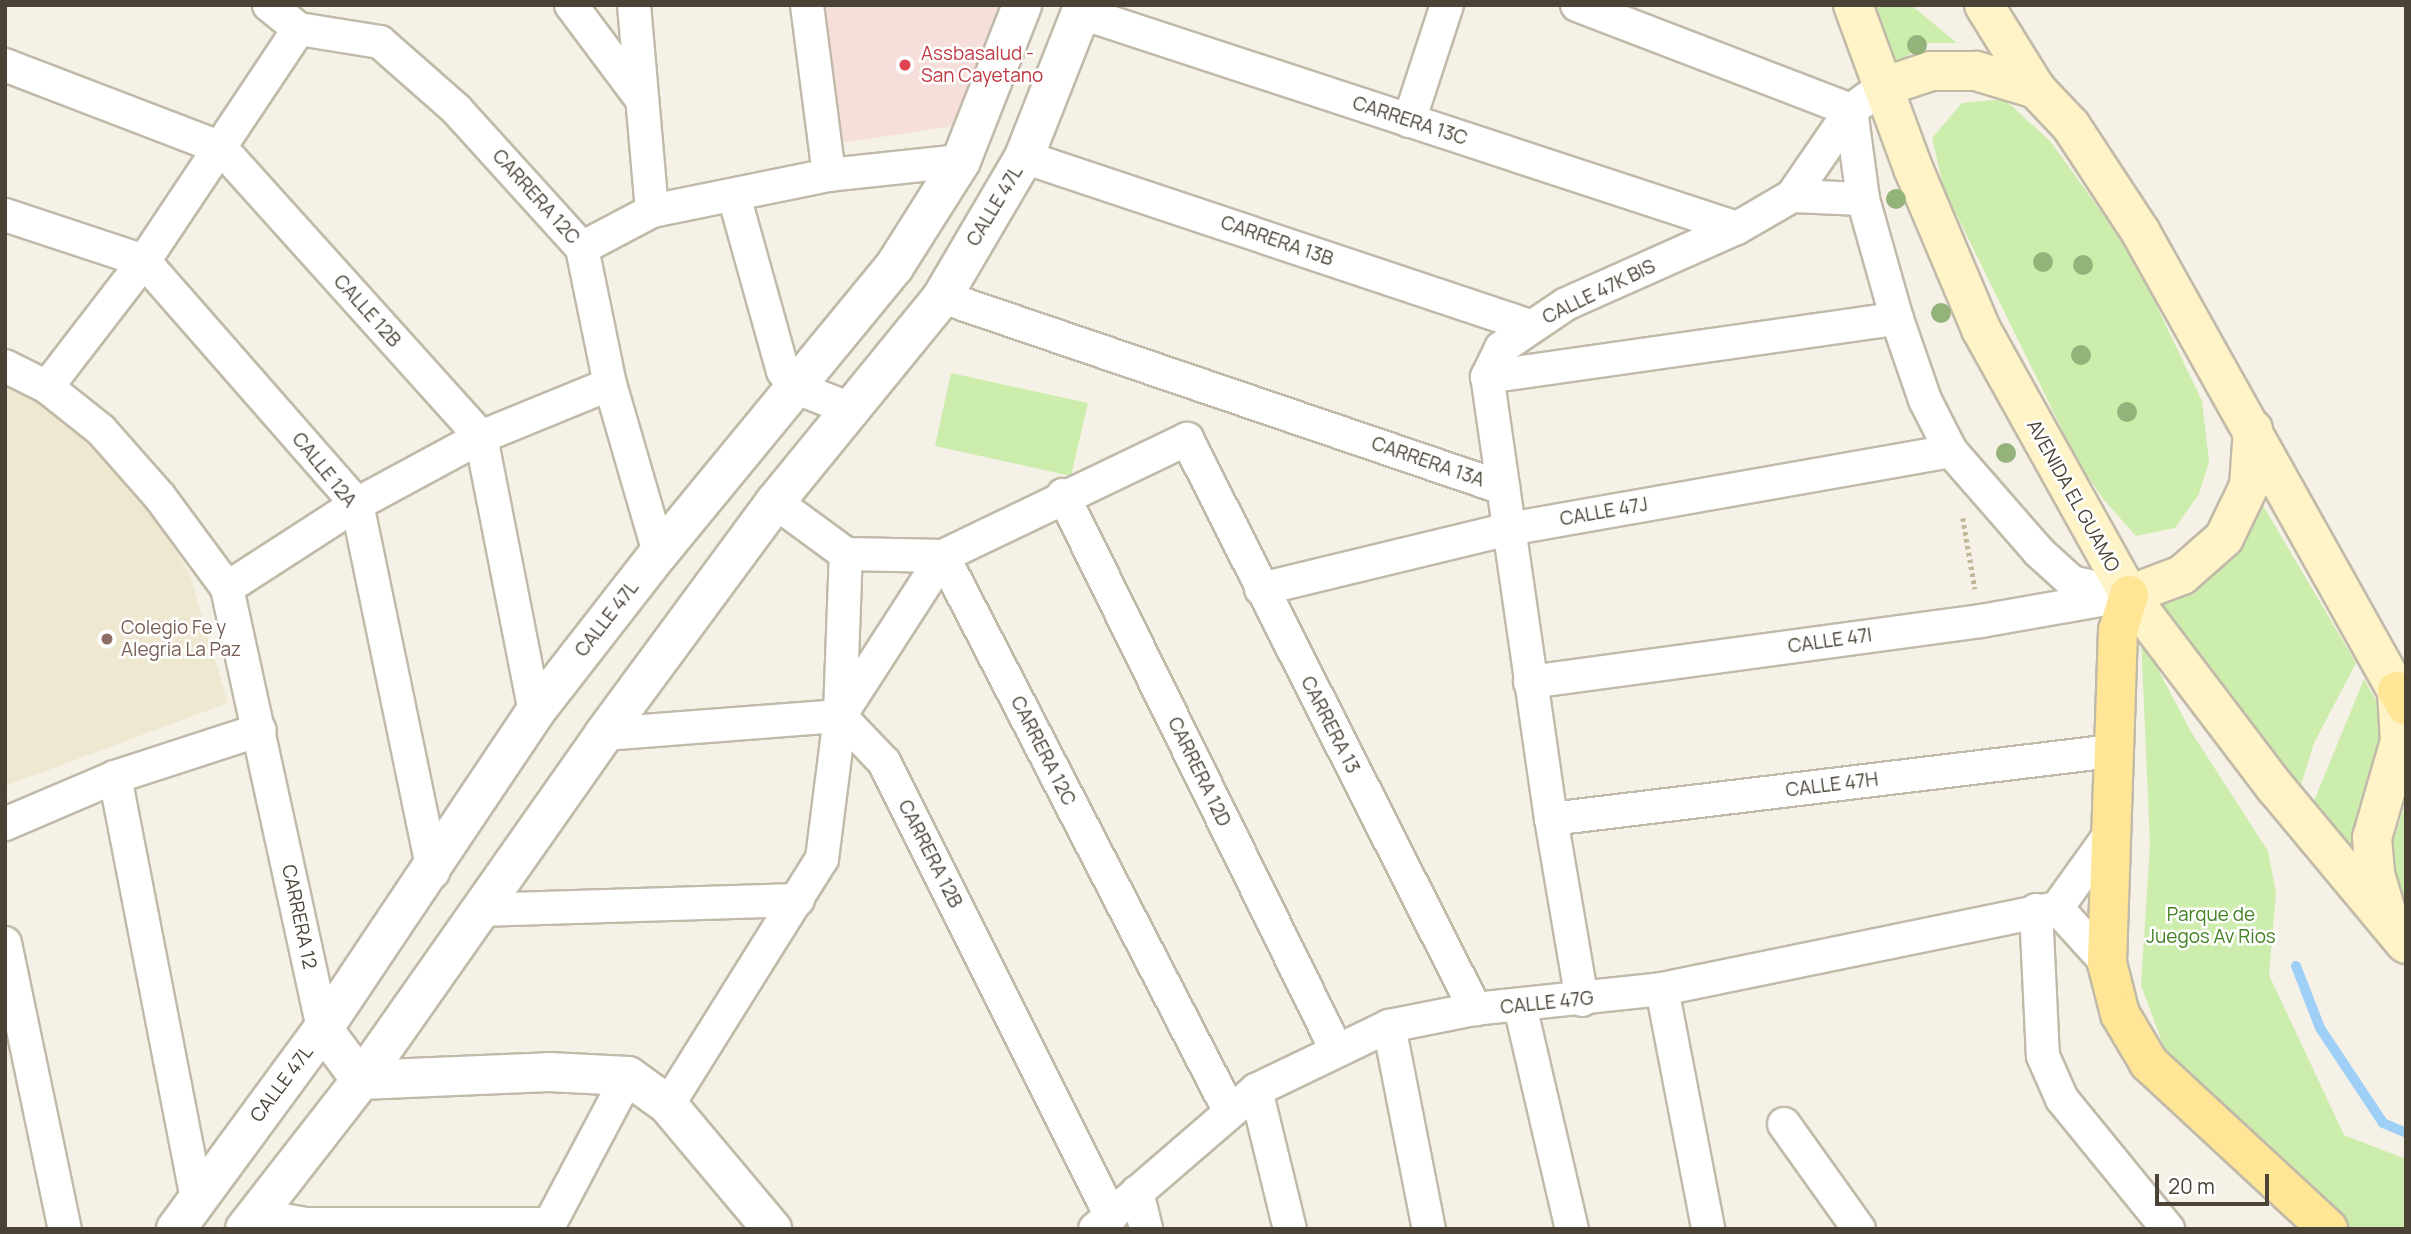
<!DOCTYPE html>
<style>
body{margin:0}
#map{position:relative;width:2411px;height:1234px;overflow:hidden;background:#f5f1e7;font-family:Manrope,sans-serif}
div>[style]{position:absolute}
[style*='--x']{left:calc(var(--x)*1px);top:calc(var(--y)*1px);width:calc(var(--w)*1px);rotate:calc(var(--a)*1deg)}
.education>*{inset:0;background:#efe8d0}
.medical>*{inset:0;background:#f6dfda}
.green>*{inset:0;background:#cdedac}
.stream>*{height:10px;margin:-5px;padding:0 5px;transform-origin:5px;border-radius:5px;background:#9ecff7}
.path>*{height:4.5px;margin-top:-2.25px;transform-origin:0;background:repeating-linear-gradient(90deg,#c4b799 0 3.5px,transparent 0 7px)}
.roads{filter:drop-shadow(2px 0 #c1baa9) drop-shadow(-2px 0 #c1baa9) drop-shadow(0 2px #c1baa9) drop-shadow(0 -2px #c1baa9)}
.minor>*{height:32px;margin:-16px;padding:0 16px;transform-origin:16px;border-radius:16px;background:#fff}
.tertiary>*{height:38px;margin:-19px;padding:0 19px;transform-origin:19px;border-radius:19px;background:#fff}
.secondary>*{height:38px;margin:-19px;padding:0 19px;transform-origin:19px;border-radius:19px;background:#fff4c7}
.primary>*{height:38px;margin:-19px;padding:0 19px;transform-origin:19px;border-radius:19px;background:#ffe596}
.trees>*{width:20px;height:20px;margin:-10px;border-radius:50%;background:#93b37b}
.dots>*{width:19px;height:19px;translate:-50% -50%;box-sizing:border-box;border:4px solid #fff;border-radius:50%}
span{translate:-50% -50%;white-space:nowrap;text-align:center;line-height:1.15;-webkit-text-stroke:5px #fff;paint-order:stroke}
.health-label{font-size:19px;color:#be3a42}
.left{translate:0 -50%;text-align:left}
.street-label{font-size:19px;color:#494235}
.education-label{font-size:19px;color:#785e54}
.park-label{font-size:19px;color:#438023}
.frame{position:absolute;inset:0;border:7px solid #494235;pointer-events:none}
.scale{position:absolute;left:2155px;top:1174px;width:114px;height:32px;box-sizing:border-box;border:4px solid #494235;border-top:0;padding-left:9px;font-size:21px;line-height:24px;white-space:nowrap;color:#494235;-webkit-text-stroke:5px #fff;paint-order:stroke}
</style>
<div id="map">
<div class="education">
<i style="clip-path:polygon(5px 380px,71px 413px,134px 483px,190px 575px,228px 703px,5px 786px)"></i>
</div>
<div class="medical">
<i style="clip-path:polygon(822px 5px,1004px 5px,960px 125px,834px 144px)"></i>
</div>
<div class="green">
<i style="clip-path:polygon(1871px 5px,1911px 5px,1957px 43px,1925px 43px,1906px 57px,1895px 75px)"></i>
<i style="clip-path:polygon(2004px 99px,2050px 141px,2132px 254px,2202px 401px,2209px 462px,2199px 494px,2175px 528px,2136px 536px,2104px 500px,2078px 462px,1944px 189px,1932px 138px,1962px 103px)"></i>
<i style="clip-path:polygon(951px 373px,1088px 403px,1071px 476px,935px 446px)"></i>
<i style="clip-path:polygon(2255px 492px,2356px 663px,2314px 743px,2297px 798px,2157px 604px)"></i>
<i style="clip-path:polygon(2141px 637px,2190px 730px,2268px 851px,2276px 893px,2269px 975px,2344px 1135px,2406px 1159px,2406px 1229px,2345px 1229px,2177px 1083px,2141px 985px,2150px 845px)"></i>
<i style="clip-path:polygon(2364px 679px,2381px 709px,2388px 738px,2353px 857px,2312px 806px)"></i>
<i style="clip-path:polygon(2406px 801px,2406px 905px,2399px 896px,2390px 851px)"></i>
</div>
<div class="stream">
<i style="--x:2296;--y:966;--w:66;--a:68.8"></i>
<i style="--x:2320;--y:1028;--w:114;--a:56.4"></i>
<i style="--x:2383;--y:1123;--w:25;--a:23"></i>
</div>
<div class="path">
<i style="--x:1963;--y:518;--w:72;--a:80.4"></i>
</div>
<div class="roads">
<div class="minor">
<i style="--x:269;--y:5;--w:38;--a:39"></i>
<i style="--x:299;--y:29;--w:82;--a:9.1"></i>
<i style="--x:380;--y:42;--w:103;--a:41.4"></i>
<i style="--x:457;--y:110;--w:186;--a:47.8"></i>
<i style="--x:582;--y:248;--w:139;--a:78.4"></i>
<i style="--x:610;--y:384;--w:176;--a:73.8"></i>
<i style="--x:571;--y:5;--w:119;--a:53.2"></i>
<i style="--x:634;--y:5;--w:207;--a:85"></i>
<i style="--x:807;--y:5;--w:171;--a:82.6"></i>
<i style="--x:1577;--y:5;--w:293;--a:21"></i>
<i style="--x:1082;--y:13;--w:689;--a:18.17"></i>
<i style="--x:5;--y:65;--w:231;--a:21"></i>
<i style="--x:221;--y:148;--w:389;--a:48"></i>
<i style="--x:481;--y:437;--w:280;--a:78.9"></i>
<i style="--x:1851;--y:110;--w:90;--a:82.3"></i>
<i style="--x:1863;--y:199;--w:125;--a:74.2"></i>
<i style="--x:1897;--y:319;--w:86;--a:70.9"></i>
<i style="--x:1925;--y:400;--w:57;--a:63"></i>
<i style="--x:1951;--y:451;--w:134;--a:48.9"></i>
<i style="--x:2039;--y:552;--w:45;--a:42.3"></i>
<i style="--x:2072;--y:582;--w:44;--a:13.1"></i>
<i style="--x:1409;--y:121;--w:122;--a:-71.9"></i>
<i style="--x:1024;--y:157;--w:533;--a:18.47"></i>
<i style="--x:734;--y:196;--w:182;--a:74.4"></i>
<i style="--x:783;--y:371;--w:22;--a:51"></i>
<i style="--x:797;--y:388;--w:57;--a:21.6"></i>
<i style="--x:1792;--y:196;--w:71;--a:2.4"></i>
<i style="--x:5;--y:215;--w:146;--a:18.3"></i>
<i style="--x:144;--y:261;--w:323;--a:48.8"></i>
<i style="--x:357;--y:504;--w:376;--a:78.3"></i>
<i style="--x:582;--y:248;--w:79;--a:-27.9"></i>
<i style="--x:652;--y:211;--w:181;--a:-11.5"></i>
<i style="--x:829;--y:175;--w:133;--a:-6.1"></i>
<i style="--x:942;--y:297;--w:593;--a:18.8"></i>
<i style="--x:5;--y:366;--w:47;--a:26.6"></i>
<i style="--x:47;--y:387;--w:69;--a:38.5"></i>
<i style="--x:101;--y:430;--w:89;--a:48.6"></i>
<i style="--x:160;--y:497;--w:113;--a:53.6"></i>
<i style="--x:227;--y:588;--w:451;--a:77.7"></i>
<i style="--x:1487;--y:377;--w:414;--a:-8.1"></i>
<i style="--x:47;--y:387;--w:159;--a:-52.4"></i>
<i style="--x:144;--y:261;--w:279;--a:-56.3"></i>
<i style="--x:1063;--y:495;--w:618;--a:63.77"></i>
<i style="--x:775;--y:502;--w:88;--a:36.2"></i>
<i style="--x:846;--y:554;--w:97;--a:1.2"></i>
<i style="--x:943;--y:556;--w:623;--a:62.7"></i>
<i style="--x:227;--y:588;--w:155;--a:-32.9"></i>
<i style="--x:357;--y:504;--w:141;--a:-28.4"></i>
<i style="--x:481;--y:437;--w:139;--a:-22.3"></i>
<i style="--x:1261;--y:589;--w:255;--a:-13.6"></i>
<i style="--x:1509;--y:529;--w:449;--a:-10"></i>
<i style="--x:1530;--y:682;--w:455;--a:-7.7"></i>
<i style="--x:1981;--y:621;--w:150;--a:-10"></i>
<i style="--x:840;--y:714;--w:160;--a:-87.9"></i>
<i style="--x:840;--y:716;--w:64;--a:46.3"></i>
<i style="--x:884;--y:762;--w:508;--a:63.43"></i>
<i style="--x:604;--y:734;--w:237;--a:-4.4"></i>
<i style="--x:115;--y:777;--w:429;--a:79"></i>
<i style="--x:1551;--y:819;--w:565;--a:-6.91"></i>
<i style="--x:5;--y:824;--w:120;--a:-23.1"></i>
<i style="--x:115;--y:777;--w:152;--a:-18"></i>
<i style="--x:2057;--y:908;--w:74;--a:47.7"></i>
<i style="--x:479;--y:910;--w:319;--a:-1.8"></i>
<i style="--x:2036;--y:910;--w:146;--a:87.3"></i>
<i style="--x:2043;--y:1056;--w:47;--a:66.2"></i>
<i style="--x:2062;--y:1099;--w:168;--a:50.8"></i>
<i style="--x:5;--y:943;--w:292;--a:78.2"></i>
<i style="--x:1662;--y:989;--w:244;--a:79.1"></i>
<i style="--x:1582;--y:1000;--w:184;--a:-99.7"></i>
<i style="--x:1551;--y:819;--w:447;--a:-98.2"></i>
<i style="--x:1487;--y:377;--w:32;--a:-64"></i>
<i style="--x:1501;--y:348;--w:78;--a:-34.1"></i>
<i style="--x:1566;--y:304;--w:187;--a:-24"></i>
<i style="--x:1737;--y:228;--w:64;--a:-30.2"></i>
<i style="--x:1792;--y:196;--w:104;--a:-55.5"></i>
<i style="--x:1851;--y:110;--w:39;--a:-36"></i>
<i style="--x:1520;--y:1006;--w:229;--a:76.9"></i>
<i style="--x:1389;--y:1026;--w:207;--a:78.9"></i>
<i style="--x:1256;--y:1090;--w:143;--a:76.3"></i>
<i style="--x:668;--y:1105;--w:290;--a:-58"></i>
<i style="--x:822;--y:859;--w:144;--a:-82.8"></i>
<i style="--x:840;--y:716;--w:190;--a:-57.2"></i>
<i style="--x:943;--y:556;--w:271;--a:-25.6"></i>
<i style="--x:1187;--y:439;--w:639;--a:63.19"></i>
<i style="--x:1784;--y:1124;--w:129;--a:54.5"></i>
<i style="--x:1137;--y:1192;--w:38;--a:76"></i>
<i style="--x:255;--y:1215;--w:52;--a:10"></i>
<i style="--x:306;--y:1224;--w:243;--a:0"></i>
<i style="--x:547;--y:1229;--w:173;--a:-62.1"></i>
<i style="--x:1095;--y:1229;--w:213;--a:-40.8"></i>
<i style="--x:1256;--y:1090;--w:148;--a:-25.7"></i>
<i style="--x:1389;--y:1026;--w:88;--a:-11.2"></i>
<i style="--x:1475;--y:1009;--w:188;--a:-6.1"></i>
<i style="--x:1662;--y:989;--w:403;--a:-11.6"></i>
<i style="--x:2057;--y:908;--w:96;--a:-54.3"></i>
</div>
<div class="tertiary">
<i style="--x:323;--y:1029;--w:64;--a:53.3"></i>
<i style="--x:361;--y:1080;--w:188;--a:-2.4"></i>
<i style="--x:549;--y:1072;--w:79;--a:2.9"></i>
<i style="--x:628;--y:1076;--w:49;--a:35.9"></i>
<i style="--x:668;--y:1105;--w:162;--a:50"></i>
<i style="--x:176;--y:1229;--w:248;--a:-53.7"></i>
<i style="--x:323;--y:1029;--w:381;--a:-56.2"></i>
<i style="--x:535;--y:712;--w:202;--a:-52.1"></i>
<i style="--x:659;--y:553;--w:370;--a:-50.6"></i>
<i style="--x:894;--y:267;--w:125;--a:-57.7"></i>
<i style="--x:961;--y:161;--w:168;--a:-68.6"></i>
<i style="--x:245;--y:1229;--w:189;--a:-52.1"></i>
<i style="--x:361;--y:1080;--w:423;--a:-54.9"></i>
<i style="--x:604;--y:734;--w:288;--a:-53.6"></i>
<i style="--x:775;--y:502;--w:264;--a:-50.8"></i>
<i style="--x:942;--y:297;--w:162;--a:-59.6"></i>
<i style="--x:1024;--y:157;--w:163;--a:-68.5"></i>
</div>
<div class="secondary">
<i style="--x:1853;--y:5;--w:174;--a:69.8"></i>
<i style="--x:1913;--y:168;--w:175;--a:67.1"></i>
<i style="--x:1981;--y:329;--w:304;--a:60.9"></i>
<i style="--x:2129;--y:595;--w:241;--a:52.8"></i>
<i style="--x:2275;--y:787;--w:204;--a:50.2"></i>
<i style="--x:1984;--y:5;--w:99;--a:58.2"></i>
<i style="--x:2036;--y:89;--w:51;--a:46.6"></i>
<i style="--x:2071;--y:126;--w:126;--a:56.7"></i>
<i style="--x:2140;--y:231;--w:527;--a:60.81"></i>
<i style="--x:2397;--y:691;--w:50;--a:86.6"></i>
<i style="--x:2400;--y:741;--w:101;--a:106.1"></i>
<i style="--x:2372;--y:838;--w:36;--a:85"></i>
<i style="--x:2375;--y:874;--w:46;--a:73.5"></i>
<i style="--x:1883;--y:87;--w:51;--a:-18.4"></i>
<i style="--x:1931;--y:71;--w:45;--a:0"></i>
<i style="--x:1976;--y:71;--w:63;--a:16.7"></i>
<i style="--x:2129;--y:595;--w:57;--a:-20.7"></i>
<i style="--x:2182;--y:575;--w:56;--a:-41.4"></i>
<i style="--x:2224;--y:538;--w:58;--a:-64.3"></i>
<i style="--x:2249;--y:486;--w:57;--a:-86"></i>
</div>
<div class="primary">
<i style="--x:2129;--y:595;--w:37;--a:107"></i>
<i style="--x:2118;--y:630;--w:333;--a:91.9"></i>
<i style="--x:2107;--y:963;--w:53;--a:75.7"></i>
<i style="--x:2120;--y:1014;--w:57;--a:59.4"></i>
<i style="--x:2149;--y:1063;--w:244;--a:42.8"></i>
<i style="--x:2397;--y:691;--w:17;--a:59"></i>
</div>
</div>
<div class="trees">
<i style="left:1917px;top:45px"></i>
<i style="left:1896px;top:199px"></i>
<i style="left:2043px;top:262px"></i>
<i style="left:2083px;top:265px"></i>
<i style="left:1941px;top:313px"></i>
<i style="left:2081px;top:355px"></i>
<i style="left:2127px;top:412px"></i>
<i style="left:2006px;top:453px"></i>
</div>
<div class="dots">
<i style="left:905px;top:65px;background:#e0444e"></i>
<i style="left:107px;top:639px;background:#8d6e63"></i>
</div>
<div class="health-label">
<span class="left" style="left:921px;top:65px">Assbasalud -<br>San Cayetano</span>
</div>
<div class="street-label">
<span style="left:1410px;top:121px;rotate:18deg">CARRERA 13C</span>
<span style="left:536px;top:197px;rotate:48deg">CARRERA 12C</span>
<span style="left:995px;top:206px;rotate:-59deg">CALLE 47L</span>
<span style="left:1277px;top:241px;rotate:19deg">CARRERA 13B</span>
<span style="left:1599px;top:292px;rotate:-26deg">CALLE 47K BIS</span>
<span style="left:367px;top:311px;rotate:48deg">CALLE 12B</span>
<span style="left:1428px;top:462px;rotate:19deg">CARRERA 13A</span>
<span style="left:324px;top:470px;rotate:51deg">CALLE 12A</span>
<span style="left:2073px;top:496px;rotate:61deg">AVENIDA EL GUAMO</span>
<span style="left:1604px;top:512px;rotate:-10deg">CALLE 47J</span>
<span style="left:607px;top:619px;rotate:-52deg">CALLE 47L</span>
<span style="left:1830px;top:641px;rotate:-8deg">CALLE 47I</span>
<span style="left:1330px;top:725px;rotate:63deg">CARRERA 13</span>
<span style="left:1043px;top:751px;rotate:63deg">CARRERA 12C</span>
<span style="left:1199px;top:772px;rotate:64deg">CARRERA 12D</span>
<span style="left:1832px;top:785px;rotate:-7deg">CALLE 47H</span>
<span style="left:930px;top:854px;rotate:63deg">CARRERA 12B</span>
<span style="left:299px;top:917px;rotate:78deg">CARRERA 12</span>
<span style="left:1547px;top:1003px;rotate:-6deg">CALLE 47G</span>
<span style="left:282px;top:1084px;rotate:-53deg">CALLE 47L</span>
</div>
<div class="education-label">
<span class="left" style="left:121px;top:639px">Colegio Fe y<br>Alegria La Paz</span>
</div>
<div class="park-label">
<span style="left:2211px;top:926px">Parque de<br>Juegos Av Rios</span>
</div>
<div class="frame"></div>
<div class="scale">20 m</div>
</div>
